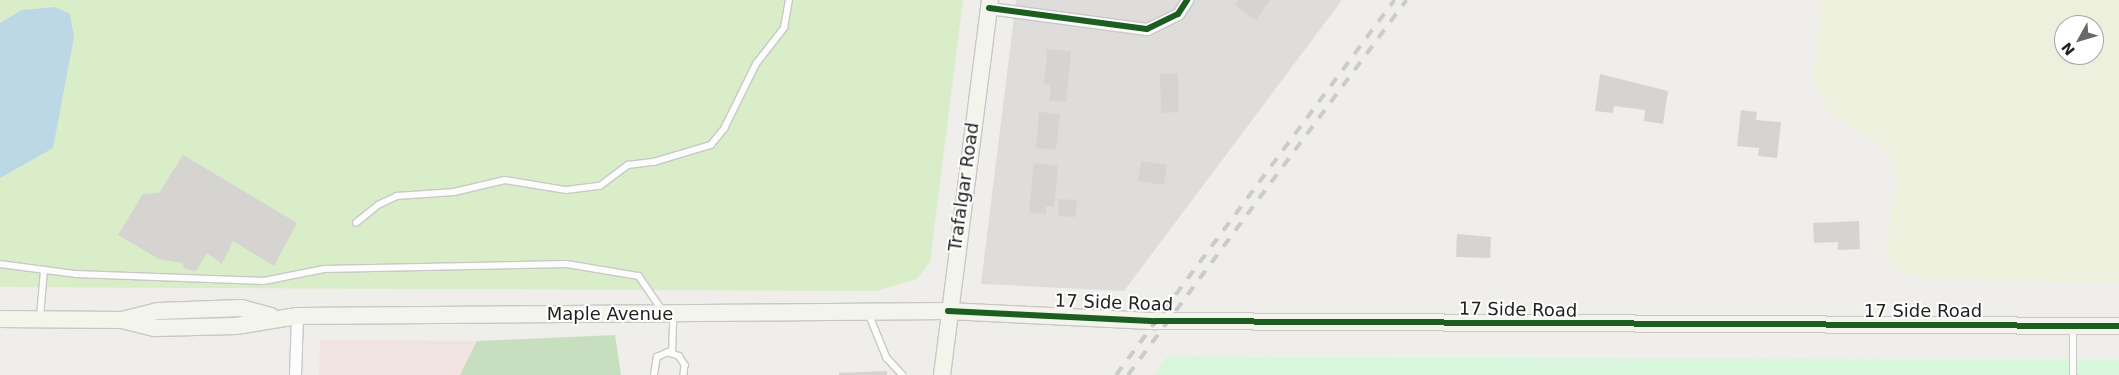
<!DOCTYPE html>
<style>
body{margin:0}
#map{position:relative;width:2119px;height:375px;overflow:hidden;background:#efeeea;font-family:"DejaVu Sans",sans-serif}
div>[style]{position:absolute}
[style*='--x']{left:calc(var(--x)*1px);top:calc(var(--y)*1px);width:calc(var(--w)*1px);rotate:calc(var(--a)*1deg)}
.residential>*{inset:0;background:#dedddb}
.commercial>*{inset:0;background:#f1e3e0}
.farmland>*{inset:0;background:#edf0dd}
.grass>*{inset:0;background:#d8edc8}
.forest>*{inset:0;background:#c7dfbf}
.park>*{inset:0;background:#d7f6db}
.water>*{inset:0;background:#bcd8e4}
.building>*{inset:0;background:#d6d4d1}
.roads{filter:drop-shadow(1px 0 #c8c8c6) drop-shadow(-1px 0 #c8c8c6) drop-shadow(0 1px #c8c8c6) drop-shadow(0 -1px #c8c8c6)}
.lane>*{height:5.5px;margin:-2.75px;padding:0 2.75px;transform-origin:2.75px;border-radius:2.75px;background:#fdfcfc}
.street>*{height:11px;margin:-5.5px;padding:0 5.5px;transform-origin:5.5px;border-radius:5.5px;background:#fdfcfc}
.secondary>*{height:16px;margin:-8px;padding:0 8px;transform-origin:8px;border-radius:8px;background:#f3f5ec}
.rail>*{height:4px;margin-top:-2px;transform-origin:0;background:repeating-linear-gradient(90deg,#cbcbcb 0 10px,transparent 0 20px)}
.cycleway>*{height:6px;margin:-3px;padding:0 3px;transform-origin:3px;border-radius:3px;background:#1b5e20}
span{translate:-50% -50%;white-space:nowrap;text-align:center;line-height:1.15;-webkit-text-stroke:4px #fff;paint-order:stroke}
.street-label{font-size:18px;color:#212121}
.north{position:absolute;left:2054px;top:15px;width:50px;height:50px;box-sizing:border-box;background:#fff;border:1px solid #a6a6a6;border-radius:50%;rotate:231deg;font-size:14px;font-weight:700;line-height:20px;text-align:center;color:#212121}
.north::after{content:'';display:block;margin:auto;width:18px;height:22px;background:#696967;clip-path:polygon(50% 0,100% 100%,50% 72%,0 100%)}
</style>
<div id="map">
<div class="residential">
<i style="clip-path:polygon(1016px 0,1342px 0,1124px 291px,981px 284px)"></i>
</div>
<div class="commercial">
<i style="clip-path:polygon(320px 340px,477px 341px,460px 375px,319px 375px)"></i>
</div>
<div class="farmland">
<i style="clip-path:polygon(evenodd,1823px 0,2119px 0,2119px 284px,1916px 278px,1895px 269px,1885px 249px,1897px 186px,1890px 152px,1828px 112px,1812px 79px,1823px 0,2064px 25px,2094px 25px,2094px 55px,2064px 55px,2064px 25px)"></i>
</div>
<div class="grass">
<i style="clip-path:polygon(0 0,963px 0,930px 262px,917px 279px,876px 291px,0 287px)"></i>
</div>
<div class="forest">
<i style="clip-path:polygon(615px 335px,621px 375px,460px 375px,477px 341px)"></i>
</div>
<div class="park">
<i style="clip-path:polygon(1167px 357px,2119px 360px,2119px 375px,1155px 375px)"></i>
</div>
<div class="water">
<i style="clip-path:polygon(56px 7px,70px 14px,74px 37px,53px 148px,0 178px,0 23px,22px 10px)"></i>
</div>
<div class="building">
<i style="clip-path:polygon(1238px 0,1270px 0,1256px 20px,1235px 5px)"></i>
<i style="clip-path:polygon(1047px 49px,1071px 51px,1066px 102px,1049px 101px,1051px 85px,1044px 84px)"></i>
<i style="clip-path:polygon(1178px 73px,1179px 112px,1161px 113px,1160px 74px)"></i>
<i style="clip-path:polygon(1600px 74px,1668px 91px,1663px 124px,1644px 121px,1645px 110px,1614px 106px,1613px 113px,1595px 111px)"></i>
<i style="clip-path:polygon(1741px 110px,1757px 112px,1756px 120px,1781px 122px,1777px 158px,1758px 156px,1759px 148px,1737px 146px)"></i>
<i style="clip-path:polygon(1039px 112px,1060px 114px,1056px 150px,1036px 148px)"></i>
<i style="clip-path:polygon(183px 155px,297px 223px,274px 266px,233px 241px,222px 264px,207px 253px,196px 271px,185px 269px,182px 263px,159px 259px,118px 235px,143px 194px,159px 193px)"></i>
<i style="clip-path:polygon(1141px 161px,1167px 165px,1164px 185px,1138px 181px)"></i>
<i style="clip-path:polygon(1034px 163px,1058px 166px,1054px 207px,1046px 206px,1046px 214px,1029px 212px)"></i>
<i style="clip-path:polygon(1059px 199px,1077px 200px,1076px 217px,1058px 216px)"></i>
<i style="clip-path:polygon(1859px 221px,1860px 249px,1838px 250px,1838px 242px,1814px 243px,1813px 223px)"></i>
<i style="clip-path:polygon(1457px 234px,1491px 237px,1490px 258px,1456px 257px)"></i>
<i style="clip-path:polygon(887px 371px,887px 375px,839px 375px,839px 373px)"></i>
</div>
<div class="roads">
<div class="lane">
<i style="--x:356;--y:223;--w:28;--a:-39"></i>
<i style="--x:378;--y:205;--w:21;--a:-25"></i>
<i style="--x:397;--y:196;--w:57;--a:-4"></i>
<i style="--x:454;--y:192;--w:52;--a:-13.2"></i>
<i style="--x:505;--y:180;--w:62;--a:9.3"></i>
<i style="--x:566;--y:190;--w:34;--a:-7"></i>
<i style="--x:600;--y:186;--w:35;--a:-37"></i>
<i style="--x:628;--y:165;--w:26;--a:-7"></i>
<i style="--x:654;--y:162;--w:59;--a:-16.6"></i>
<i style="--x:711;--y:145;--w:21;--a:-51"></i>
<i style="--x:724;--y:129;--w:72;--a:-63.8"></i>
<i style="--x:756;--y:64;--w:46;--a:-52.1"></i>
<i style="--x:784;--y:28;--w:28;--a:-80"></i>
<i style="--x:0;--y:264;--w:77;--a:7.5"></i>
<i style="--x:76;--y:274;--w:188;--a:2.1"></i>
<i style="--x:264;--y:281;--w:61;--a:-11.3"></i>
<i style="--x:324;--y:269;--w:243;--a:-1.2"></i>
<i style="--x:567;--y:264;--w:73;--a:9.5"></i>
<i style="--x:639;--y:276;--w:42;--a:55.6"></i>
<i style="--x:869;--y:314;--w:48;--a:67.8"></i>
<i style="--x:887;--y:358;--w:23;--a:47"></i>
<i style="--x:40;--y:317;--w:47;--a:-85.1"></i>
<i style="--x:2073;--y:327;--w:48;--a:88.8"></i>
<i style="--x:672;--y:354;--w:38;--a:-88"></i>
<i style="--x:654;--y:375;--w:18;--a:-81"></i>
<i style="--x:657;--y:357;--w:12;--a:-24"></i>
<i style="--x:668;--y:352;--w:12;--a:20"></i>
<i style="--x:679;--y:356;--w:11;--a:56"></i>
<i style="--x:685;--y:365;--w:10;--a:96"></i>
</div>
<div class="street">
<i style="--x:989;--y:8;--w:159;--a:7.6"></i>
<i style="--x:1147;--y:29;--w:34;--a:-26"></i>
<i style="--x:1178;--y:14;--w:17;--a:-57"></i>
<i style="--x:295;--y:375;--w:59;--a:-88.1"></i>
</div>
<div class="secondary">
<i style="--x:0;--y:319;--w:122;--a:0.5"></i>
<i style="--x:122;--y:320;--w:37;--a:-14"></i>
<i style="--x:158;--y:311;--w:83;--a:-2.1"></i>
<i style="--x:241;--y:308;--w:31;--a:15"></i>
<i style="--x:122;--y:320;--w:34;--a:14"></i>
<i style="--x:155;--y:328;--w:81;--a:-1.4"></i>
<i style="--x:236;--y:326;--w:62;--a:-9.3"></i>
<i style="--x:297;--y:316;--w:651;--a:-0.44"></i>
<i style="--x:948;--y:311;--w:208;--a:2.8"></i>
<i style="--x:1156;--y:321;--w:963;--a:0.3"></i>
<i style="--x:942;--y:375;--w:378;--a:-82.7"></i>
</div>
</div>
<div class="rail">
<i style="--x:1116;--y:375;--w:467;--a:-53.4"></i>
<i style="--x:1128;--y:375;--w:467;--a:-53.4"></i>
</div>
<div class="cycleway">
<i style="--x:989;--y:8;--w:159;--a:7.6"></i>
<i style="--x:1147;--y:29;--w:34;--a:-26"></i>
<i style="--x:1178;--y:14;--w:17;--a:-57"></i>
<i style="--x:948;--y:311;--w:208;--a:2.8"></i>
<i style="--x:1156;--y:321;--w:963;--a:0.3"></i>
</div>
<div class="street-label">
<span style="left:964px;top:187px;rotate:-82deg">Trafalgar Road</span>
<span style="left:1114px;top:303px;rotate:2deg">17 Side Road</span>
<span style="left:1518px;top:310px;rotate:1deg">17 Side Road</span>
<span style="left:1923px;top:311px">17 Side Road</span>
<span style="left:610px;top:314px">Maple Avenue</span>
</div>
<div class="north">N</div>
</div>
